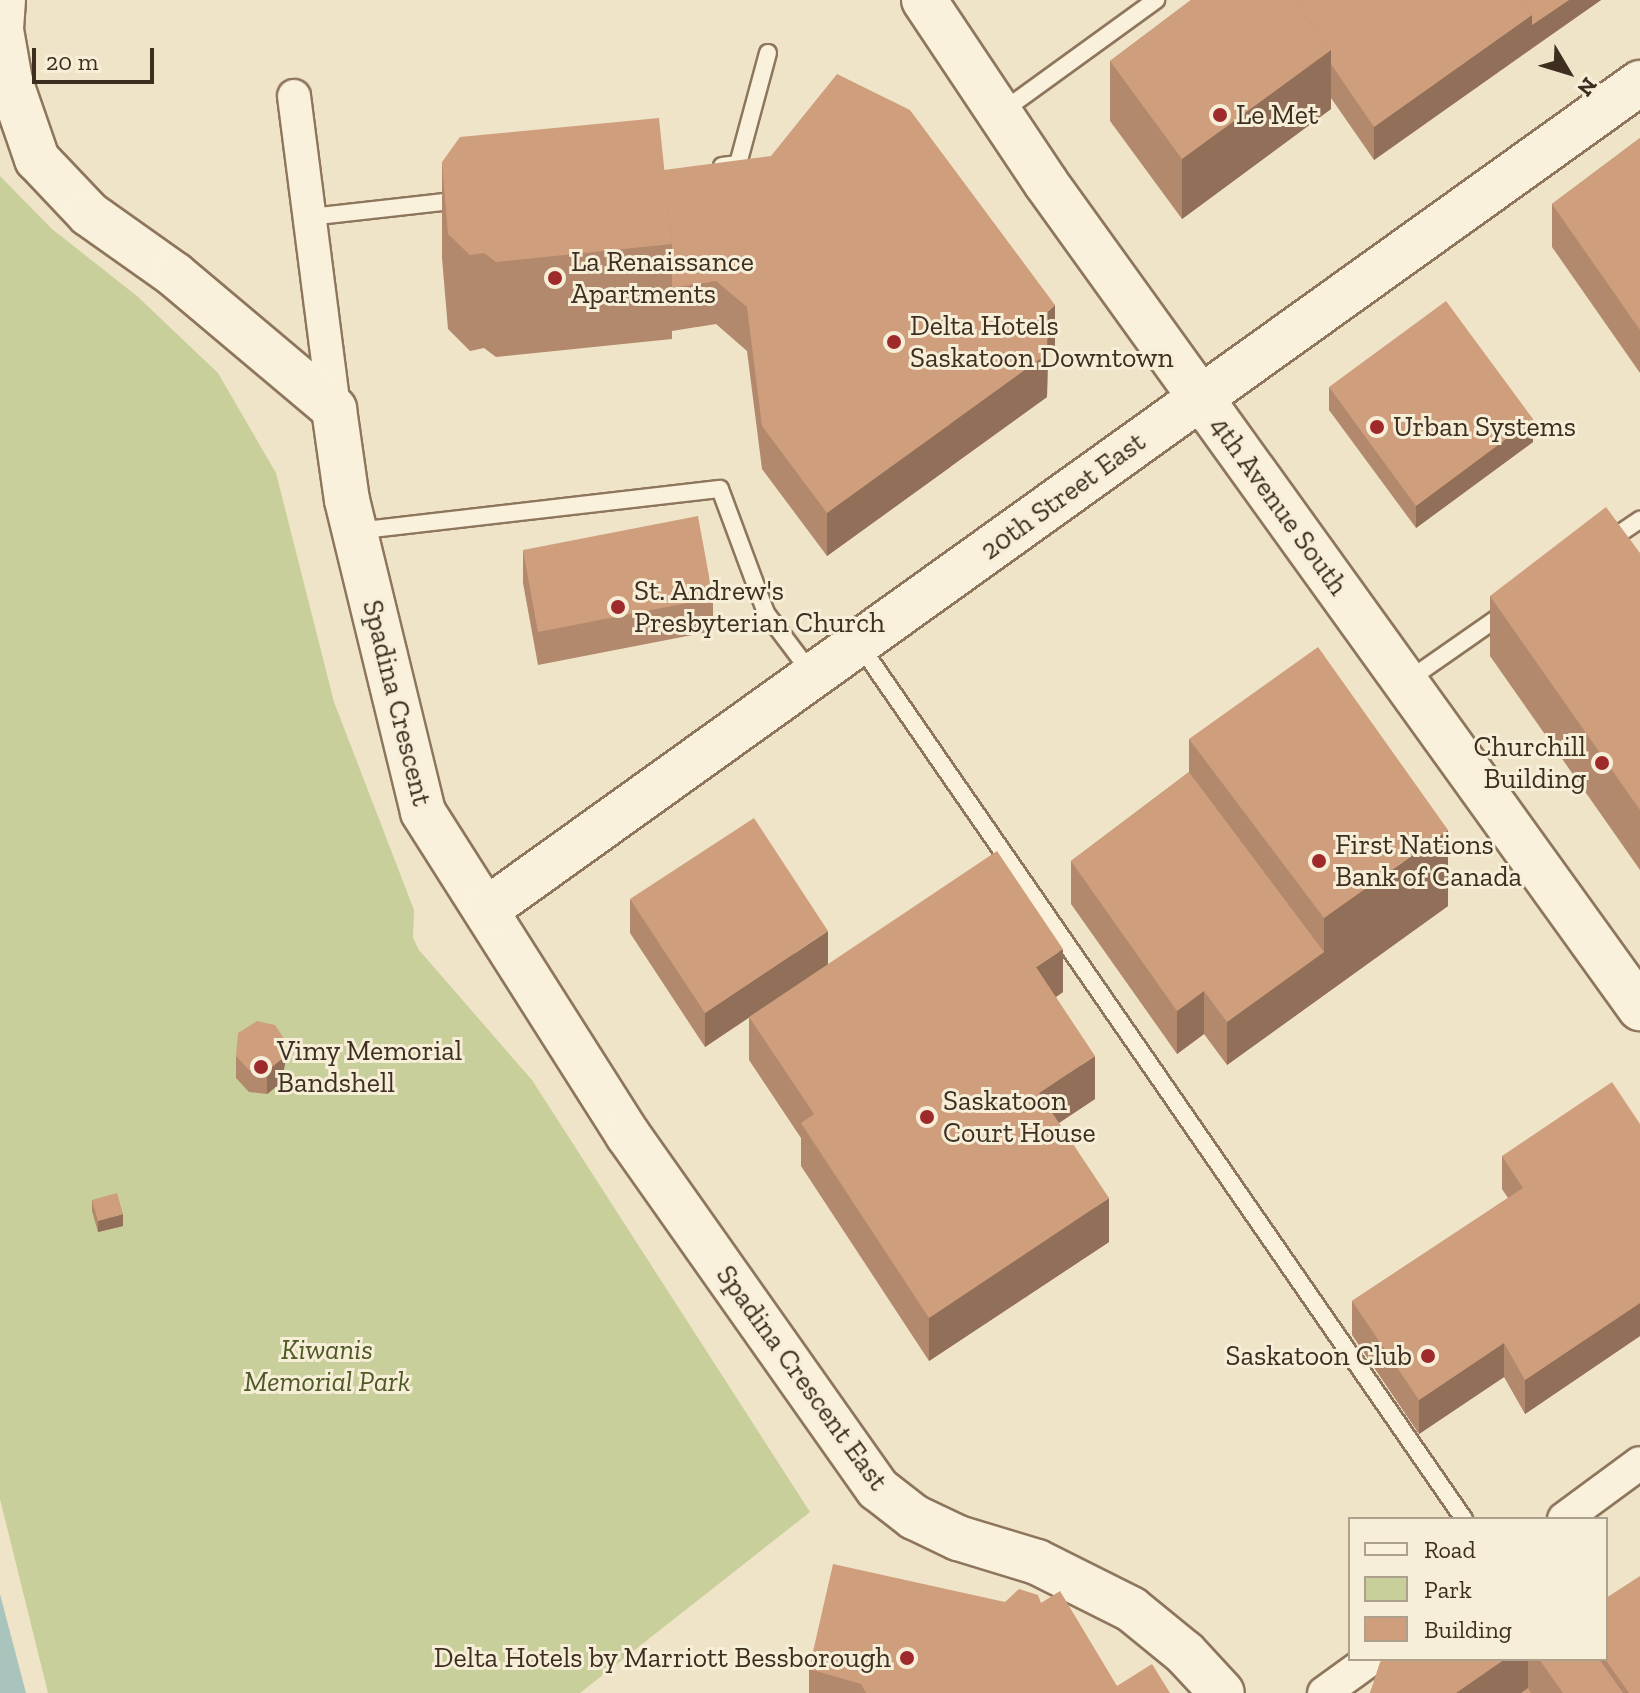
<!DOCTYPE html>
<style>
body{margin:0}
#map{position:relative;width:1640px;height:1693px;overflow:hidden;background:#f0e4c8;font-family:"Zilla Slab",serif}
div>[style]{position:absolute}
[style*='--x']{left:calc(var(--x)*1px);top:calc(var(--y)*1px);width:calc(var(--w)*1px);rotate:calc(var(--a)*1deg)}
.green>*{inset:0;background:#c9cf9b}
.water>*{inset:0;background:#a9c4bc}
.roads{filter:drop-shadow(2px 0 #8d765c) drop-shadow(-2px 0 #8d765c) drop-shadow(0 2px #8d765c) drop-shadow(0 -2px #8d765c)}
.lane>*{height:16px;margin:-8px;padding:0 8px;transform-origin:8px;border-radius:8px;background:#faf1dc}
.street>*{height:32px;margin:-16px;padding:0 16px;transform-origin:16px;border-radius:16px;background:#faf1dc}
.secondary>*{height:44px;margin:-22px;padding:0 22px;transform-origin:22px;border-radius:22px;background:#faf1dc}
.wall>*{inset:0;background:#b2896c}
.shaded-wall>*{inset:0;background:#916f58}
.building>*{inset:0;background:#cf9f7d}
.dots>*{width:22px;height:22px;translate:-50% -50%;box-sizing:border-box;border:4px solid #f7eed8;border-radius:50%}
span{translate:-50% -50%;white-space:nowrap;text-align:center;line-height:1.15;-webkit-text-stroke:6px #f7eed8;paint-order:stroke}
.poi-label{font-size:28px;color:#3d2e20}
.left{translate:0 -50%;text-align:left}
.right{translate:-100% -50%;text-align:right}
.street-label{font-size:28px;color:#3d2e20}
.park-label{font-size:28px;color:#4d5a26;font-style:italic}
.legend{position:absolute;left:1348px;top:1517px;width:260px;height:144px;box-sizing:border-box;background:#f7eed8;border:2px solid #ada18e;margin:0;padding:10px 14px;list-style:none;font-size:24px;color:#3d2e20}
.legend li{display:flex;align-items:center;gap:16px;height:40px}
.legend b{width:40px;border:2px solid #ada18e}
.north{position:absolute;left:1528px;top:32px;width:80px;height:80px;-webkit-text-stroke:6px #f7eed8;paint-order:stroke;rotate:128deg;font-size:22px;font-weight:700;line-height:32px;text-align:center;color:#3d2e20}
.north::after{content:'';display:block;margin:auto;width:28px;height:36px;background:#3d2e20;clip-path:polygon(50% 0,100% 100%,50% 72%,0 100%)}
.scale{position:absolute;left:32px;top:48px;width:122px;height:36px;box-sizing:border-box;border:4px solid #3d2e20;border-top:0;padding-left:10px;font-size:24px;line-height:28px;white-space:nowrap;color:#3d2e20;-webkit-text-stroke:6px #f7eed8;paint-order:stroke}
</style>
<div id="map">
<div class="green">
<i style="clip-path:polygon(0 176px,52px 229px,137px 296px,218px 373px,276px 473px,334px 702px,414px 910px,413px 938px,419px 950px,532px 1080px,810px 1512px,580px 1693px,48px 1693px,0 1499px)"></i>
</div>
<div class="water">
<i style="clip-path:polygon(0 1594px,26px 1693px,0 1693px)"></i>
</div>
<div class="roads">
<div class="lane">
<i style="--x:1000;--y:113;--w:193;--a:-35.9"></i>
<i style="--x:722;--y:166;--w:16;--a:-7"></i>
<i style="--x:738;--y:164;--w:115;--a:-74.9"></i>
<i style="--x:310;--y:217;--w:152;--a:-6.4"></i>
<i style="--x:356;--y:531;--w:366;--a:-6.6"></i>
<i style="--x:720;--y:489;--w:132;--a:69.6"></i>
<i style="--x:766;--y:613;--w:76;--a:53"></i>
<i style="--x:1607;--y:542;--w:40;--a:-34"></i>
<i style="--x:859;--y:644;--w:1064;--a:55.34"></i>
<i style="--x:1407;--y:681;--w:121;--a:-34.9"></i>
</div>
<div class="street">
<i style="--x:294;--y:96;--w:316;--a:82.7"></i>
<i style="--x:1564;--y:1519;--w:94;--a:-36.4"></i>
<i style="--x:1324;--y:1693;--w:58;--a:-35.9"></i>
</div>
<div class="secondary">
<i style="--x:3;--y:0;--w:30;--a:94"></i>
<i style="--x:1;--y:30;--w:52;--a:80"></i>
<i style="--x:10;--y:81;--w:83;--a:70.9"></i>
<i style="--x:37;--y:159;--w:76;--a:46.6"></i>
<i style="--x:89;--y:214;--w:105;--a:35.3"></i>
<i style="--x:175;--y:275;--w:208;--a:40.1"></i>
<i style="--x:334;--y:409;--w:92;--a:81.9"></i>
<i style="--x:347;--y:500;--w:321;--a:76.3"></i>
<i style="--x:423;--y:812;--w:383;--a:57.6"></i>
<i style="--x:628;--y:1135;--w:433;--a:54.8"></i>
<i style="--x:878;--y:1489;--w:46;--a:37.9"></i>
<i style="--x:914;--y:1517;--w:49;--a:25.5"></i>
<i style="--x:958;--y:1538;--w:83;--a:16.9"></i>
<i style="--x:1037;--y:1562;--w:105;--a:26.6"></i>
<i style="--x:1131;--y:1609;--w:70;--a:39.2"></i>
<i style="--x:1185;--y:1653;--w:54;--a:47.2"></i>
<i style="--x:924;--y:0;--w:220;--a:56.3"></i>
<i style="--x:1046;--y:183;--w:1017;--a:54.25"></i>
<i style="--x:486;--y:910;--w:1420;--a:-35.63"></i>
</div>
</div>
<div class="wall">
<i style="clip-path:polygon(1191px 0,1601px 0,1374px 160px,1331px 98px,1331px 109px,1182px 219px,1110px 121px,1110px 61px)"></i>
<i style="clip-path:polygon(1640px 138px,1640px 373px,1552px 247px,1552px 204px)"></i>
<i style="clip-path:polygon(442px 162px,664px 170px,1055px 348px,1048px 354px,1047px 397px,827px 556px,762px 469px,747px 351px,716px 324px,672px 331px,672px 327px,672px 339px,496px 357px,484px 348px,470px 351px,448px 329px,442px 258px)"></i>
<i style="clip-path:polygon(1329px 387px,1533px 442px,1416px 528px,1329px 410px)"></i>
<i style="clip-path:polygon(523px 550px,713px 598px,713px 631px,538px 665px,523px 583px)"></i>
<i style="clip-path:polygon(1640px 553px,1640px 870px,1490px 656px,1490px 596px)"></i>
<i style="clip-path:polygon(1189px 739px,1448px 906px,1227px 1065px,1204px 1034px,1177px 1054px,1071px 904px,1071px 861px,1189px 772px)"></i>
<i style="clip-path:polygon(630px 899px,828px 964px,1063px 992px,1056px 997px,1095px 1099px,1059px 1123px,1109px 1242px,929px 1361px,801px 1166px,801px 1138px,749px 1060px,749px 1017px,705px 1047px,630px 933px)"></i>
<i style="clip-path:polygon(236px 1056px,285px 1063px,282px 1082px,267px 1094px,249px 1092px,236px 1078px)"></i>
<i style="clip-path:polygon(1640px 1124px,1640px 1336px,1525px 1414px,1504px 1377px,1419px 1434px,1352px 1335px,1352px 1301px,1508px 1198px,1502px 1189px,1502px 1156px)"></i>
<i style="clip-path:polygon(92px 1200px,123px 1226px,98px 1232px,92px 1211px)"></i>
<i style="clip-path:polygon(1005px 1602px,1041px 1603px,1117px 1686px,1170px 1693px,809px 1693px,809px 1669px)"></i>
<i style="clip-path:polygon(1384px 1659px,1606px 1659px,1640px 1693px,1370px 1693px)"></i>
</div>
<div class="shaded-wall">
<i style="clip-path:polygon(1569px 0,1601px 0,1532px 48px,1532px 25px)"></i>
<i style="clip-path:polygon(1532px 15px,1532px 48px,1374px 160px,1374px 127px)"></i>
<i style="clip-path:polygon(1331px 50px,1331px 109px,1182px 219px,1182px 159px)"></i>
<i style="clip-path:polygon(1055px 305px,1055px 348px,1048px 354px,1047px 397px,827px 556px,827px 513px)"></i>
<i style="clip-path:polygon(1533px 419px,1533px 442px,1416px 528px,1416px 506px)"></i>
<i style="clip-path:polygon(1448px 830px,1448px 906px,1227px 1065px,1227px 1022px,1324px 952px,1324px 918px)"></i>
<i style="clip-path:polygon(828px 931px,828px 965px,705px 1047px,705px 1013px)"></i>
<i style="clip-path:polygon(1063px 949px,1063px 992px,1036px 1010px,1036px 967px)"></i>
<i style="clip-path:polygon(1204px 991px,1204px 1034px,1177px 1054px,1177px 1011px)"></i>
<i style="clip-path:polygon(285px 1040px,285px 1063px,282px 1082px,267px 1094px,267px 1071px)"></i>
<i style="clip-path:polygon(1095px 1056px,1095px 1099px,1039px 1136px,1039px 1093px)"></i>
<i style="clip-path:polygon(1109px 1198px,1109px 1242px,929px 1361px,929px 1318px)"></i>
<i style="clip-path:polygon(123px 1214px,123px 1226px,98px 1232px,98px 1221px)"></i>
<i style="clip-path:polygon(1640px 1303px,1640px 1336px,1525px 1414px,1525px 1380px)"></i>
<i style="clip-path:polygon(1504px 1343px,1504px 1377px,1419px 1434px,1419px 1400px)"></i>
<i style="clip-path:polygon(1505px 1659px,1528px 1659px,1528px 1693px,1456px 1693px)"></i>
</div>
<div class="building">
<i style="clip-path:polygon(1191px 0,1294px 0,1331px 50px,1182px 159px,1110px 61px)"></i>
<i style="clip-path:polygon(1294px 0,1522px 0,1532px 15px,1374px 127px,1331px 64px,1331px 50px)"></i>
<i style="clip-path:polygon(1522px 0,1569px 0,1532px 25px,1532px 15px)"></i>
<i style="clip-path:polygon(837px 74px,910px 110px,1055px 305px,1048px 311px,1047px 354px,827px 513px,762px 426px,747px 307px,716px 281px,672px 288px,672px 244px,664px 170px,771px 156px)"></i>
<i style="clip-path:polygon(659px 118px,672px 244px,496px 262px,484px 253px,470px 255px,448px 234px,442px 162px,460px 137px)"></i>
<i style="clip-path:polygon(1640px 138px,1640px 330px,1552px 204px)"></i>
<i style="clip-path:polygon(1446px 301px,1533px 419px,1416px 506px,1329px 387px)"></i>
<i style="clip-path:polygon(1606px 507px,1640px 553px,1640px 810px,1490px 596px)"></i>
<i style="clip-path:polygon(698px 516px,713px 598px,538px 632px,523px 550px)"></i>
<i style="clip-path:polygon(1318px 647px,1448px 830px,1324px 918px,1189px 739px)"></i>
<i style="clip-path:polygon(1189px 772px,1324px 952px,1227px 1022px,1204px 991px,1177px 1011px,1071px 861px)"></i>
<i style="clip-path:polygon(754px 818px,828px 931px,705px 1013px,630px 899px)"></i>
<i style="clip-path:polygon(997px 851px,1063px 949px,1036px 967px,1095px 1056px,1039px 1093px,1109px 1198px,929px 1318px,801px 1123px,814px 1114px,749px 1017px)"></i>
<i style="clip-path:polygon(257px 1021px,275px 1025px,285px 1040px,282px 1059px,267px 1071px,249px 1070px,236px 1056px,238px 1033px)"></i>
<i style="clip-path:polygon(1612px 1082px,1640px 1124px,1640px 1303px,1525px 1380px,1504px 1343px,1419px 1400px,1352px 1301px,1523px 1188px,1502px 1156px)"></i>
<i style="clip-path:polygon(117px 1193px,123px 1214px,98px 1221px,92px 1200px)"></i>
<i style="clip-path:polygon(833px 1564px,1005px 1602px,1019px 1589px,1038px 1595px,1041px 1603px,1060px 1591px,1117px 1686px,1152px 1664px,1170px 1693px,866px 1693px,861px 1684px,809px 1669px)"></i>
<i style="clip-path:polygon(1640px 1576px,1640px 1693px,1629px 1693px,1605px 1659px,1606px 1598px)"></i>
<i style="clip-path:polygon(1384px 1659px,1505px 1659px,1456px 1693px,1370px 1693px,1380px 1662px)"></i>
<i style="clip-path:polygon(1539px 1659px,1599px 1659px,1623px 1693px,1563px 1693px)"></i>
<i style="clip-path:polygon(1528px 1688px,1531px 1693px,1521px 1693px)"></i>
</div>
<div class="dots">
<i style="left:1220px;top:115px;background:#9e2a2b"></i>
<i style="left:555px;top:278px;background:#9e2a2b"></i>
<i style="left:894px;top:342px;background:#9e2a2b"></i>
<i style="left:1377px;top:427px;background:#9e2a2b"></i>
<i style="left:618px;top:607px;background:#9e2a2b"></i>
<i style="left:1602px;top:763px;background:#9e2a2b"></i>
<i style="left:1319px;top:861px;background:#9e2a2b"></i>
<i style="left:261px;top:1067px;background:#9e2a2b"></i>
<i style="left:927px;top:1117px;background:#9e2a2b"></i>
<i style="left:1428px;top:1356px;background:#9e2a2b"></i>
<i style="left:907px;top:1658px;background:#9e2a2b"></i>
</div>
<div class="poi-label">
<span class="left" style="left:1236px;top:115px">Le Met</span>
<span class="left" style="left:571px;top:278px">La Renaissance<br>Apartments</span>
<span class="left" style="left:910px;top:342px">Delta Hotels<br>Saskatoon Downtown</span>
<span class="left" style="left:1393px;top:427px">Urban Systems</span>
<span class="left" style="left:634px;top:607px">St. Andrew's<br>Presbyterian Church</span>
<span class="right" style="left:1586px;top:763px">Churchill<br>Building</span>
<span class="left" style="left:1335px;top:861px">First Nations<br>Bank of Canada</span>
<span class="left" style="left:277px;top:1067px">Vimy Memorial<br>Bandshell</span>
<span class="left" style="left:943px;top:1117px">Saskatoon<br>Court House</span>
<span class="right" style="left:1412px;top:1356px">Saskatoon Club</span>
<span class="right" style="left:891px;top:1658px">Delta Hotels by Marriott Bessborough</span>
</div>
<div class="street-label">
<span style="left:1063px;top:496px;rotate:-36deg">20th Street East</span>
<span style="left:1279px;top:506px;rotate:54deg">4th Avenue South</span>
<span style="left:397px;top:703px;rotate:76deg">Spadina Crescent</span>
<span style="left:802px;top:1378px;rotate:54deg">Spadina Crescent East</span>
</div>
<div class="park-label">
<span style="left:327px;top:1366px">Kiwanis<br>Memorial Park</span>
</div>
<ul class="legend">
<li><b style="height:10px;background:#faf1dc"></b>Road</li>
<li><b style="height:22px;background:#c9cf9b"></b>Park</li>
<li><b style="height:22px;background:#cf9f7d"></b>Building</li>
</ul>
<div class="north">N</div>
<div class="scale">20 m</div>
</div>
